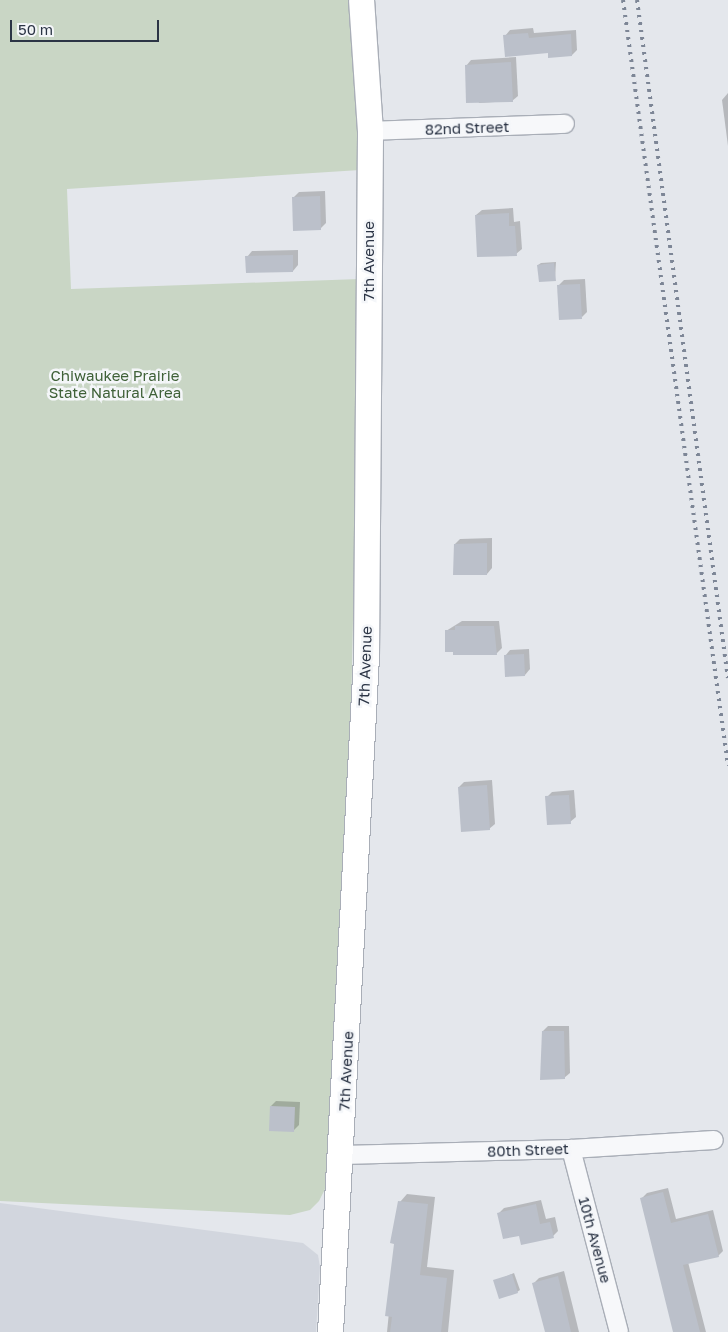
<!DOCTYPE html>
<style>
body{margin:0}
#map{position:relative;width:728px;height:1332px;overflow:hidden;background:#e4e7ec;font-family:"Golos Text",sans-serif}
div>[style]{position:absolute}
[style*='--x']{left:calc(var(--x)*1px);top:calc(var(--y)*1px);width:calc(var(--w)*1px);rotate:calc(var(--a)*1deg)}
.built>*{inset:0;background:#d2d6de}
.green>*{inset:0;background:#c9d6c5}
.shadow>*{inset:0;background:#0003}
.building>*{inset:0;background:#bbc0ca}
.roads{filter:drop-shadow(1px 0 #a9aeb7) drop-shadow(-1px 0 #a9aeb7) drop-shadow(0 1px #a9aeb7) drop-shadow(0 -1px #a9aeb7)}
.street>*{height:18px;margin:-9px;padding:0 9px;transform-origin:9px;border-radius:9px;background:#f7f8fa}
.secondary>*{height:25px;margin:-12.5px;padding:0 12.5px;transform-origin:12.5px;border-radius:12.5px;background:#fff}
.rail>*{height:4px;margin-top:-2px;transform-origin:0;background:repeating-linear-gradient(90deg,#7d8696 0 2.5px,transparent 0 7.5px)}
span{translate:-50% -50%;white-space:nowrap;text-align:center;line-height:1.15;-webkit-text-stroke:5px #f4f6f9;paint-order:stroke}
.street-label{font-size:15px;color:#2b3445}
.park-label{font-size:15px;color:#3f6138}
.scale{position:absolute;left:10px;top:20px;width:149px;height:22px;box-sizing:border-box;border:2px solid #2b3445;border-top:0;padding-left:6px;font-size:15px;line-height:18px;white-space:nowrap;color:#2b3445;-webkit-text-stroke:4px #f4f6f9;paint-order:stroke}
</style>
<div id="map">
<div class="built">
<i style="clip-path:polygon(0 1203px,303px 1243px,318px 1255px,320px 1267px,316px 1332px,0 1332px)"></i>
</div>
<div class="green">
<i style="clip-path:polygon(0 0,353px 0,360px 170px,67px 189px,71px 289px,360px 279px,348px 861px,325px 1189px,319px 1201px,310px 1210px,290px 1215px,0 1201px)"></i>
</div>
<div class="shadow">
<i style="clip-path:polygon(533px 28px,534px 33px,576px 30px,577px 50px,572px 55px,549px 52px,505px 36px,510px 30px)"></i>
<i style="clip-path:polygon(516px 57px,518px 96px,512px 101px,479px 103px,466px 66px,471px 60px)"></i>
<i style="clip-path:polygon(728px 93px,728px 146px,722px 100px)"></i>
<i style="clip-path:polygon(325px 191px,326px 223px,320px 229px,294px 197px,299px 192px)"></i>
<i style="clip-path:polygon(513px 208px,514px 222px,520px 221px,522px 249px,516px 254px,476px 215px,482px 210px)"></i>
<i style="clip-path:polygon(298px 250px,298px 265px,293px 271px,247px 257px,252px 251px)"></i>
<i style="clip-path:polygon(556px 262px,555px 279px,538px 265px,541px 263px)"></i>
<i style="clip-path:polygon(585px 279px,587px 312px,582px 317px,558px 286px,564px 280px)"></i>
<i style="clip-path:polygon(492px 538px,492px 568px,487px 574px,455px 544px,460px 539px)"></i>
<i style="clip-path:polygon(462px 621px,499px 621px,502px 648px,496px 654px,446px 631px)"></i>
<i style="clip-path:polygon(529px 649px,530px 669px,525px 675px,505px 656px,510px 650px)"></i>
<i style="clip-path:polygon(492px 780px,495px 824px,489px 829px,459px 787px,464px 782px)"></i>
<i style="clip-path:polygon(574px 790px,576px 817px,570px 822px,547px 797px,552px 792px)"></i>
<i style="clip-path:polygon(548px 1026px,569px 1026px,570px 1073px,564px 1078px,541px 1078px,543px 1031px)"></i>
<i style="clip-path:polygon(276px 1101px,300px 1102px,299px 1125px,294px 1130px,271px 1106px)"></i>
<i style="clip-path:polygon(668px 1188px,676px 1219px,713px 1210px,723px 1251px,718px 1256px,688px 1262px,706px 1332px,675px 1332px,642px 1198px,647px 1193px)"></i>
<i style="clip-path:polygon(407px 1194px,435px 1197px,427px 1267px,454px 1270px,448px 1332px,387px 1332px,400px 1202px)"></i>
<i style="clip-path:polygon(541px 1200px,546px 1219px,555px 1217px,558px 1231px,553px 1236px,520px 1234px,498px 1214px,504px 1208px)"></i>
<i style="clip-path:polygon(564px 1271px,579px 1332px,547px 1332px,534px 1283px,539px 1278px)"></i>
<i style="clip-path:polygon(514px 1273px,520px 1290px,517px 1292px,495px 1281px)"></i>
</div>
<div class="building">
<i style="clip-path:polygon(528px 33px,529px 38px,571px 34px,572px 56px,548px 58px,548px 53px,505px 57px,503px 35px)"></i>
<i style="clip-path:polygon(511px 62px,513px 102px,466px 103px,465px 65px)"></i>
<i style="clip-path:polygon(320px 196px,321px 230px,293px 231px,292px 197px)"></i>
<i style="clip-path:polygon(509px 213px,509px 226px,515px 226px,517px 256px,477px 257px,475px 215px)"></i>
<i style="clip-path:polygon(293px 255px,293px 272px,246px 273px,245px 256px)"></i>
<i style="clip-path:polygon(554px 263px,556px 281px,539px 282px,537px 265px)"></i>
<i style="clip-path:polygon(580px 284px,582px 319px,559px 320px,557px 285px)"></i>
<i style="clip-path:polygon(487px 543px,487px 575px,453px 575px,454px 544px)"></i>
<i style="clip-path:polygon(455px 626px,494px 626px,497px 655px,453px 655px,453px 652px,445px 652px,445px 630px,455px 630px)"></i>
<i style="clip-path:polygon(524px 654px,525px 676px,505px 677px,504px 655px)"></i>
<i style="clip-path:polygon(487px 785px,490px 830px,461px 832px,458px 787px)"></i>
<i style="clip-path:polygon(569px 795px,571px 824px,547px 825px,545px 796px)"></i>
<i style="clip-path:polygon(542px 1031px,564px 1031px,565px 1079px,540px 1080px)"></i>
<i style="clip-path:polygon(270px 1106px,295px 1107px,294px 1132px,269px 1131px)"></i>
<i style="clip-path:polygon(663px 1192px,671px 1223px,708px 1214px,719px 1257px,683px 1265px,700px 1332px,673px 1332px,640px 1198px)"></i>
<i style="clip-path:polygon(398px 1201px,428px 1204px,420px 1275px,447px 1278px,441px 1332px,390px 1332px,392px 1317px,385px 1316px,394px 1244px,390px 1243px)"></i>
<i style="clip-path:polygon(536px 1204px,540px 1224px,550px 1222px,554px 1238px,521px 1245px,519px 1236px,503px 1239px,497px 1213px)"></i>
<i style="clip-path:polygon(512px 1274px,518px 1293px,499px 1299px,493px 1280px)"></i>
<i style="clip-path:polygon(558px 1276px,571px 1332px,545px 1332px,532px 1283px)"></i>
</div>
<div class="roads">
<div class="street">
<i style="--x:370;--y:131;--w:195;--a:-2.1"></i>
<i style="--x:571;--y:1149;--w:189;--a:75.3"></i>
<i style="--x:342;--y:1155;--w:229;--a:-1.5"></i>
<i style="--x:571;--y:1149;--w:143;--a:-3.6"></i>
</div>
<div class="secondary">
<i style="--x:330;--y:1332;--w:677;--a:-86.95"></i>
<i style="--x:366;--y:656;--w:525;--a:-89.56"></i>
<i style="--x:370;--y:131;--w:131;--a:-93.9"></i>
</div>
</div>
<div class="rail">
<i style="--x:623;--y:0;--w:773;--a:82.19"></i>
<i style="--x:637;--y:0;--w:684;--a:82.36"></i>
</div>
<div class="street-label">
<span style="left:467px;top:128px;rotate:-2deg">82nd Street</span>
<span style="left:369px;top:261px;rotate:-90deg">7th Avenue</span>
<span style="left:365px;top:666px;rotate:-88deg">7th Avenue</span>
<span style="left:346px;top:1071px;rotate:-87deg">7th Avenue</span>
<span style="left:528px;top:1150px;rotate:-2deg">80th Street</span>
<span style="left:595px;top:1240px;rotate:75deg">10th Avenue</span>
</div>
<div class="park-label">
<span style="left:115px;top:384px">Chiwaukee Prairie<br>State Natural Area</span>
</div>
<div class="scale">50 m</div>
</div>
